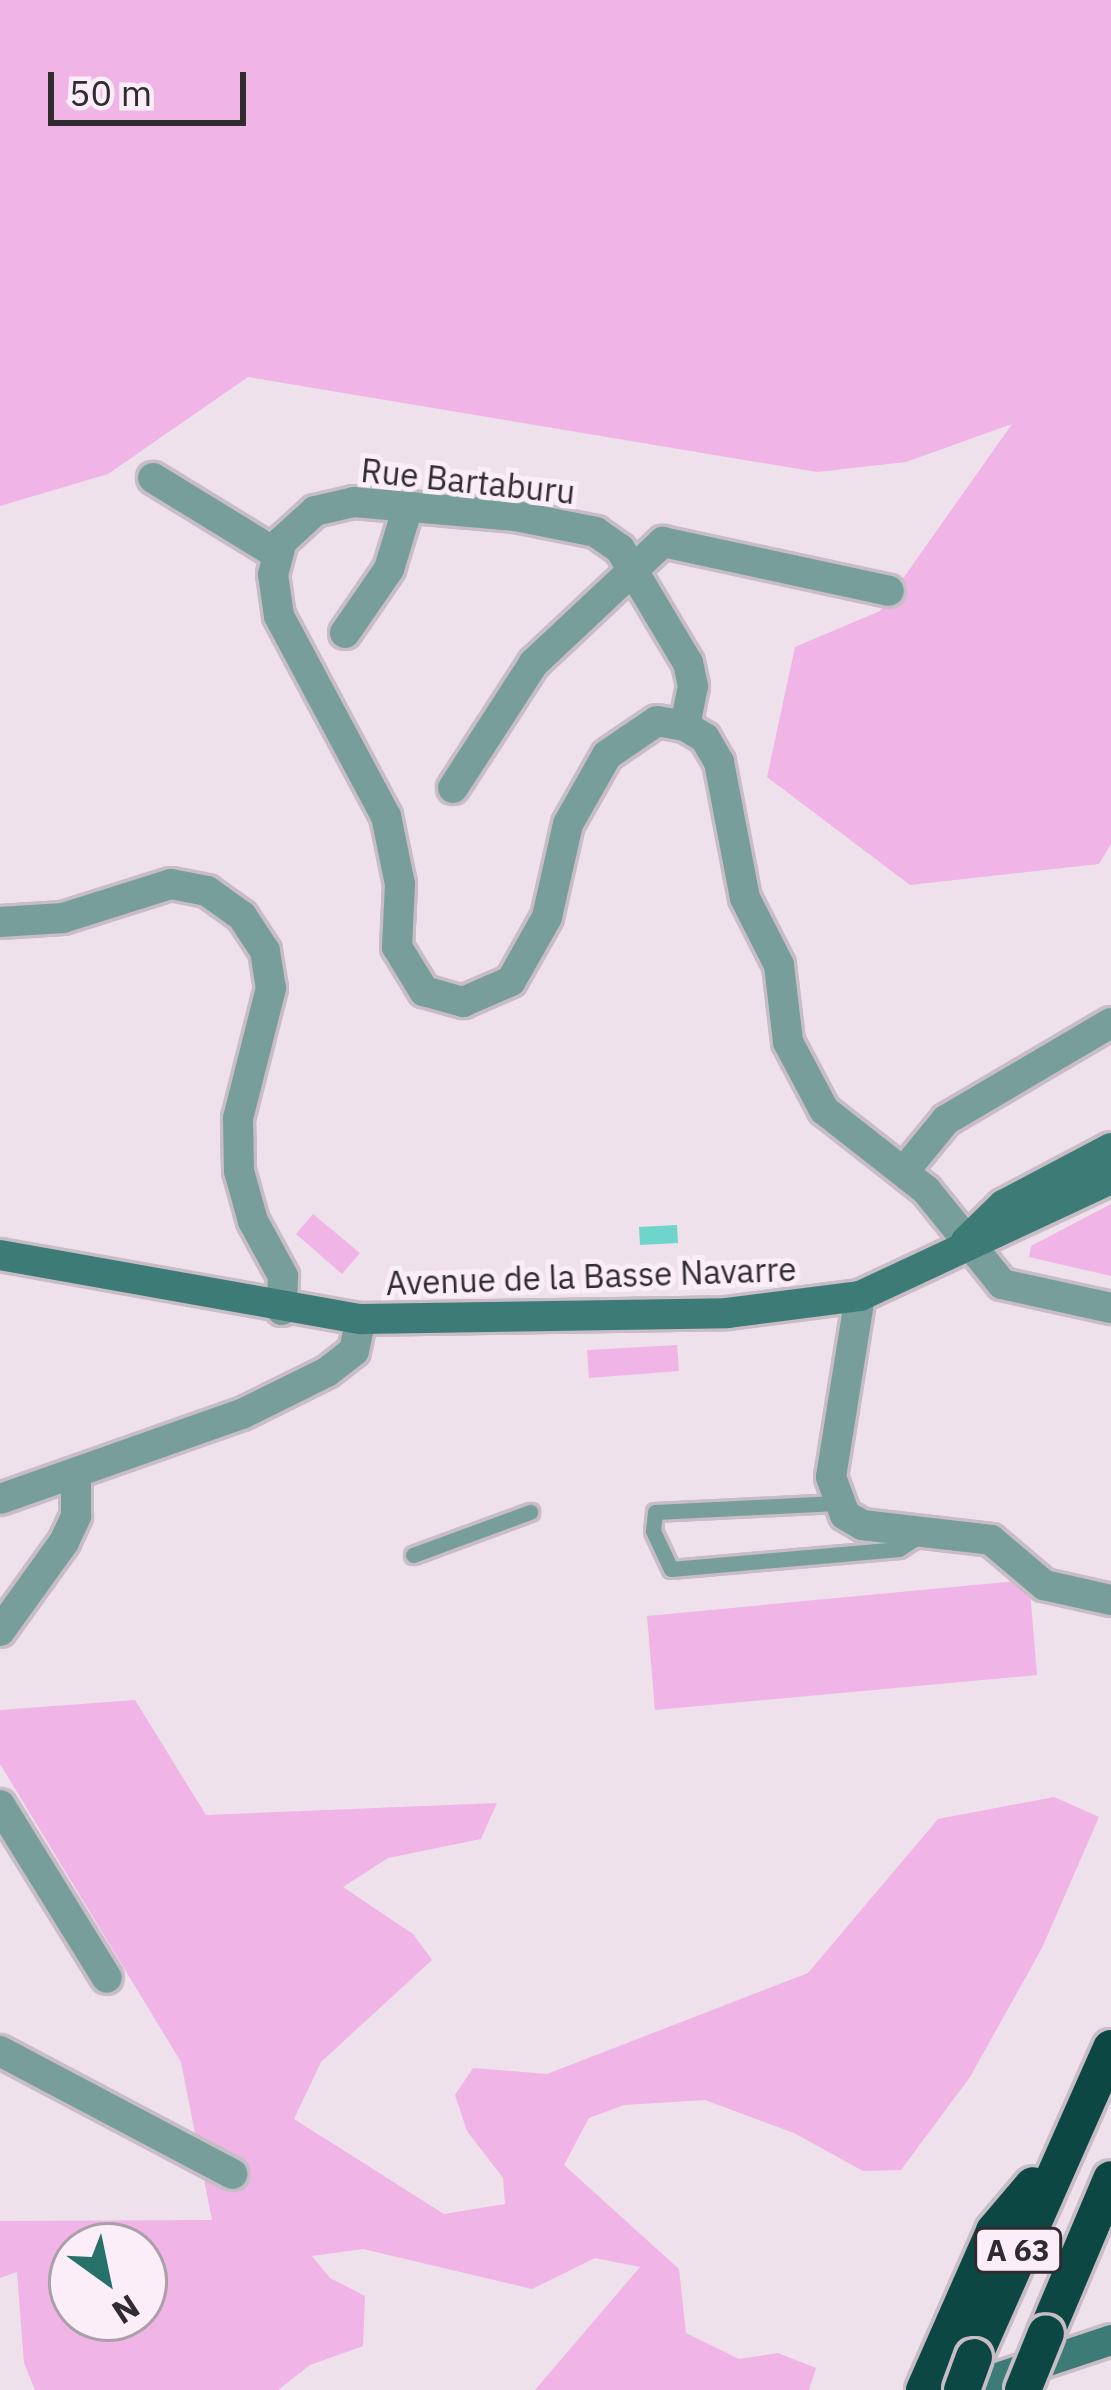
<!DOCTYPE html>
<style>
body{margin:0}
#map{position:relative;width:1111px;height:2390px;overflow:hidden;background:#eee1ec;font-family:"IBM Plex Sans",sans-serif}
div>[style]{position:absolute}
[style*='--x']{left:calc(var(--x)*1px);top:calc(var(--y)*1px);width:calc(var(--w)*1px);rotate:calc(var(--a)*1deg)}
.green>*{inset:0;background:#f0b4e6}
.water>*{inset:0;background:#6fd4cb}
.roads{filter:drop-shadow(3px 0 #c8bdc6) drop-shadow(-3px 0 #c8bdc6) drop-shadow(0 3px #c8bdc6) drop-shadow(0 -3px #c8bdc6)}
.lane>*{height:15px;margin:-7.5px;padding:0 7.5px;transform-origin:7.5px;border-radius:7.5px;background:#779e9a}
.street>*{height:30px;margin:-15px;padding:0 15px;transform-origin:15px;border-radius:15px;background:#779e9a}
.secondary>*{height:30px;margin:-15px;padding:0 15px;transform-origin:15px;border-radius:15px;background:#3d7b76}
.highway>*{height:36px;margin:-18px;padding:0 18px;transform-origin:18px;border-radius:18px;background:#0d4743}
.bridges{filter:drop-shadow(3px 0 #c8bdc6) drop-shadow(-3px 0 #c8bdc6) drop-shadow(0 3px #c8bdc6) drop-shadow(0 -3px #c8bdc6)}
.highway-bridge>*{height:36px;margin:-18px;padding:0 18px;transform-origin:18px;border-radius:18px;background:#0d4743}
span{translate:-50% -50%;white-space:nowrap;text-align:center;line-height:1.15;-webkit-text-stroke:10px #fceef9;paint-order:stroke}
.shield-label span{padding:3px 9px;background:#fceef9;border:3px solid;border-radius:9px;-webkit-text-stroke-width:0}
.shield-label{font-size:30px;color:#302b2f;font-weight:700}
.street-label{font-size:33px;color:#302b2f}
.north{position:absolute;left:48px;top:2222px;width:120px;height:120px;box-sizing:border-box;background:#fceef9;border:3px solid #aaa0a8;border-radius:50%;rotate:147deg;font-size:33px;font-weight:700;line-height:48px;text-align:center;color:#302b2f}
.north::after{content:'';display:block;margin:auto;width:42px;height:54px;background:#27716b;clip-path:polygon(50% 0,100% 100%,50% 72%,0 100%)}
.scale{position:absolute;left:48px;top:72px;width:198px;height:54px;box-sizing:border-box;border:6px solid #302b2f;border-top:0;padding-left:15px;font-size:36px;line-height:42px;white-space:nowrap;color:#302b2f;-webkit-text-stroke:9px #fceef9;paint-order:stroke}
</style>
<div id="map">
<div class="green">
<i style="clip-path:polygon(0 0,1111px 0,1111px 844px,1099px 864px,910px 885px,767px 777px,795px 647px,880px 611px,1012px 424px,906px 462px,817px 472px,248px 377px,108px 474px,0 506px)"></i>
<i style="clip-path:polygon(1111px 1204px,1111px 1276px,1029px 1257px,1031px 1246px)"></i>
<i style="clip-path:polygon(313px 1214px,360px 1253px,342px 1274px,296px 1234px)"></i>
<i style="clip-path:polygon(677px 1345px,679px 1371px,589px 1378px,587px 1350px)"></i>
<i style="clip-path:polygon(1017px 1581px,1030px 1591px,1037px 1675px,655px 1710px,647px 1616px)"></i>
<i style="clip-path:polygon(evenodd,135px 1700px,206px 1815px,497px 1803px,481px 1839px,388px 1858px,343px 1887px,413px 1934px,432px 1960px,321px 2062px,294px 2119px,444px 2214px,505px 2204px,503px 2178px,467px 2131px,455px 2095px,473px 2068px,547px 2074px,808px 1973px,938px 1819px,1054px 1797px,1099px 1817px,1042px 1948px,970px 2077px,901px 2170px,863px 2171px,794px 2133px,705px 2100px,624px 2105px,589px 2118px,564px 2165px,679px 2269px,686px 2333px,739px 2359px,778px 2353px,816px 2368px,809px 2390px,535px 2390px,640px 2267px,595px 2258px,532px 2289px,363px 2249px,312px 2256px,330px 2278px,365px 2296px,363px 2346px,310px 2365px,278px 2390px,35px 2390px,24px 2363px,17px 2272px,0 2278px,0 2221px,212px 2220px,181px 2062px,0 1764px,0 1710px,135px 1700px,72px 2246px,144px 2246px,144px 2318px,72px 2318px,72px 2246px)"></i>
</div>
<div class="water">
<i style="clip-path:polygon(677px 1225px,678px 1243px,640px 1245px,639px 1227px)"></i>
</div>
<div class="roads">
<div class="lane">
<i style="--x:837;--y:1503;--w:182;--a:177.2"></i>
<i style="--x:655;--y:1512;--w:19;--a:96"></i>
<i style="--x:653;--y:1531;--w:42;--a:64.7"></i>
<i style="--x:671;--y:1569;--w:229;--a:-5"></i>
<i style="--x:899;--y:1549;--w:24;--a:-33"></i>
<i style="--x:413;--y:1555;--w:125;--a:-20.2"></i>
</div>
<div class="street">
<i style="--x:153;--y:478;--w:145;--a:31.5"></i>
<i style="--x:345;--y:633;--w:78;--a:-55.5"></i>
<i style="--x:389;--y:569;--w:65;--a:-73"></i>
<i style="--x:685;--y:726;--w:41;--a:-78.7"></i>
<i style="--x:693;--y:686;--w:24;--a:-102"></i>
<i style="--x:688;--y:663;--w:133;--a:-120.8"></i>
<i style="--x:620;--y:549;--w:29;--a:-145"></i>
<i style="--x:596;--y:532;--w:82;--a:-168.7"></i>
<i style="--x:516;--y:516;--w:163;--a:-175.1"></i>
<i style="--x:354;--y:502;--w:40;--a:167"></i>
<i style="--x:315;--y:511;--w:45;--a:137.7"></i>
<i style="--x:282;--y:541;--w:34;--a:105"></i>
<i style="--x:273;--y:574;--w:42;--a:81.9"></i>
<i style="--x:279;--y:616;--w:227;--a:61.9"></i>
<i style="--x:386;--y:816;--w:69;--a:78.4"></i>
<i style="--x:400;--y:884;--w:63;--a:92.7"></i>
<i style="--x:397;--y:947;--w:52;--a:58.5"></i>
<i style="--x:424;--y:991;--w:41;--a:15.8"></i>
<i style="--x:463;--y:1002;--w:52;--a:-23.6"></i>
<i style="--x:511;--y:981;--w:73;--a:-60.6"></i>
<i style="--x:547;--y:917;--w:95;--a:-77.3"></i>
<i style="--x:568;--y:824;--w:79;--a:-60.5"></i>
<i style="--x:607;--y:755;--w:60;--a:-34.2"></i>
<i style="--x:657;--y:721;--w:28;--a:10"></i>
<i style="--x:685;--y:726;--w:23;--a:31"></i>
<i style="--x:705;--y:738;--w:28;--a:60"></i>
<i style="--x:719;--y:762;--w:138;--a:79.2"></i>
<i style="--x:745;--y:898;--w:75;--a:63.1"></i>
<i style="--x:779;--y:965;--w:78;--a:83.3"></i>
<i style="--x:788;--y:1042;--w:77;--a:62.1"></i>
<i style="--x:824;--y:1110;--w:130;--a:38.1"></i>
<i style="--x:926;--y:1190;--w:121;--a:51"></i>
<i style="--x:1002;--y:1284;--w:112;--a:12.4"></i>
<i style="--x:453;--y:788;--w:149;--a:-57.1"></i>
<i style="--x:534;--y:663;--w:177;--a:-43.2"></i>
<i style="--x:663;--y:542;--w:231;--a:12.2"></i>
<i style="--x:0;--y:922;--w:63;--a:-3.6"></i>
<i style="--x:63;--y:918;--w:113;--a:-17.5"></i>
<i style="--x:171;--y:884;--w:37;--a:11"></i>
<i style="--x:207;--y:891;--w:43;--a:35.5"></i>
<i style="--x:242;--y:916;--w:42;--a:56.7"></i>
<i style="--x:265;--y:951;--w:37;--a:81"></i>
<i style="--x:271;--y:988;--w:134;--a:104.2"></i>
<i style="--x:238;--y:1118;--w:53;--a:88.9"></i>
<i style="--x:239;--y:1171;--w:52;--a:74.4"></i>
<i style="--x:253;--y:1221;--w:63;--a:61.4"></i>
<i style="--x:283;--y:1276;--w:34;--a:92"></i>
<i style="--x:905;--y:1170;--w:65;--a:-50.6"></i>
<i style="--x:946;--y:1120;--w:191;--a:-30.5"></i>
<i style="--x:860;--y:1296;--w:183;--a:99.1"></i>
<i style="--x:831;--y:1477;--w:40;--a:69.8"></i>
<i style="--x:845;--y:1515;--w:20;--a:30"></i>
<i style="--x:862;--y:1525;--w:130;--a:6.6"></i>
<i style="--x:991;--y:1540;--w:70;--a:40.3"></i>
<i style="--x:1044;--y:1585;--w:69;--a:12.6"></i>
<i style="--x:0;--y:1499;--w:256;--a:-19.4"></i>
<i style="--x:242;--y:1414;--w:95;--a:-26.3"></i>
<i style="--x:327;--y:1372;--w:34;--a:-38"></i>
<i style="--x:354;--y:1351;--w:33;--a:-78"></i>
<i style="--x:0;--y:1631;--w:110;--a:-54.3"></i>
<i style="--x:64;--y:1542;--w:29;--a:-65"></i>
<i style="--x:76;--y:1516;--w:42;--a:-90"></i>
<i style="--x:0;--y:1805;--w:203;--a:58.3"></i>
<i style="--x:0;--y:2051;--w:263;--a:27.9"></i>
</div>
<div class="secondary">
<i style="--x:966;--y:1241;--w:52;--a:-44.2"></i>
<i style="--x:1003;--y:1205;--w:122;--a:-27.8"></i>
<i style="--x:0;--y:1255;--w:367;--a:10.1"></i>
<i style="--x:361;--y:1319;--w:366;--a:-0.9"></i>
<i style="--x:727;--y:1313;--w:134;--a:-7.3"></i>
<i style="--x:860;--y:1296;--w:277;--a:-25"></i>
<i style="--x:961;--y:2390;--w:158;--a:-18.4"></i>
</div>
<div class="highway">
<i style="--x:1046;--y:2333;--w:167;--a:-67.1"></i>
<i style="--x:974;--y:2357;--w:338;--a:-66.1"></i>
<i style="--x:924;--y:2390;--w:174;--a:-66.2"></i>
<i style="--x:994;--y:2231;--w:60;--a:-49.7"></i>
</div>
</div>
<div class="bridges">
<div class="highway-bridge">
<i style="--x:962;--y:2390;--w:35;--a:-70"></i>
<i style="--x:1023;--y:2390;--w:61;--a:-68"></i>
</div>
</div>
<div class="shield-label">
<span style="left:1018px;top:2250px">A 63</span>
</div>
<div class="street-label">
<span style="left:468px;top:481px;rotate:6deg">Rue Bartaburu</span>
<span style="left:591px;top:1276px;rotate:-2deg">Avenue de la Basse Navarre</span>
</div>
<div class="north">N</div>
<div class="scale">50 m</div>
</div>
